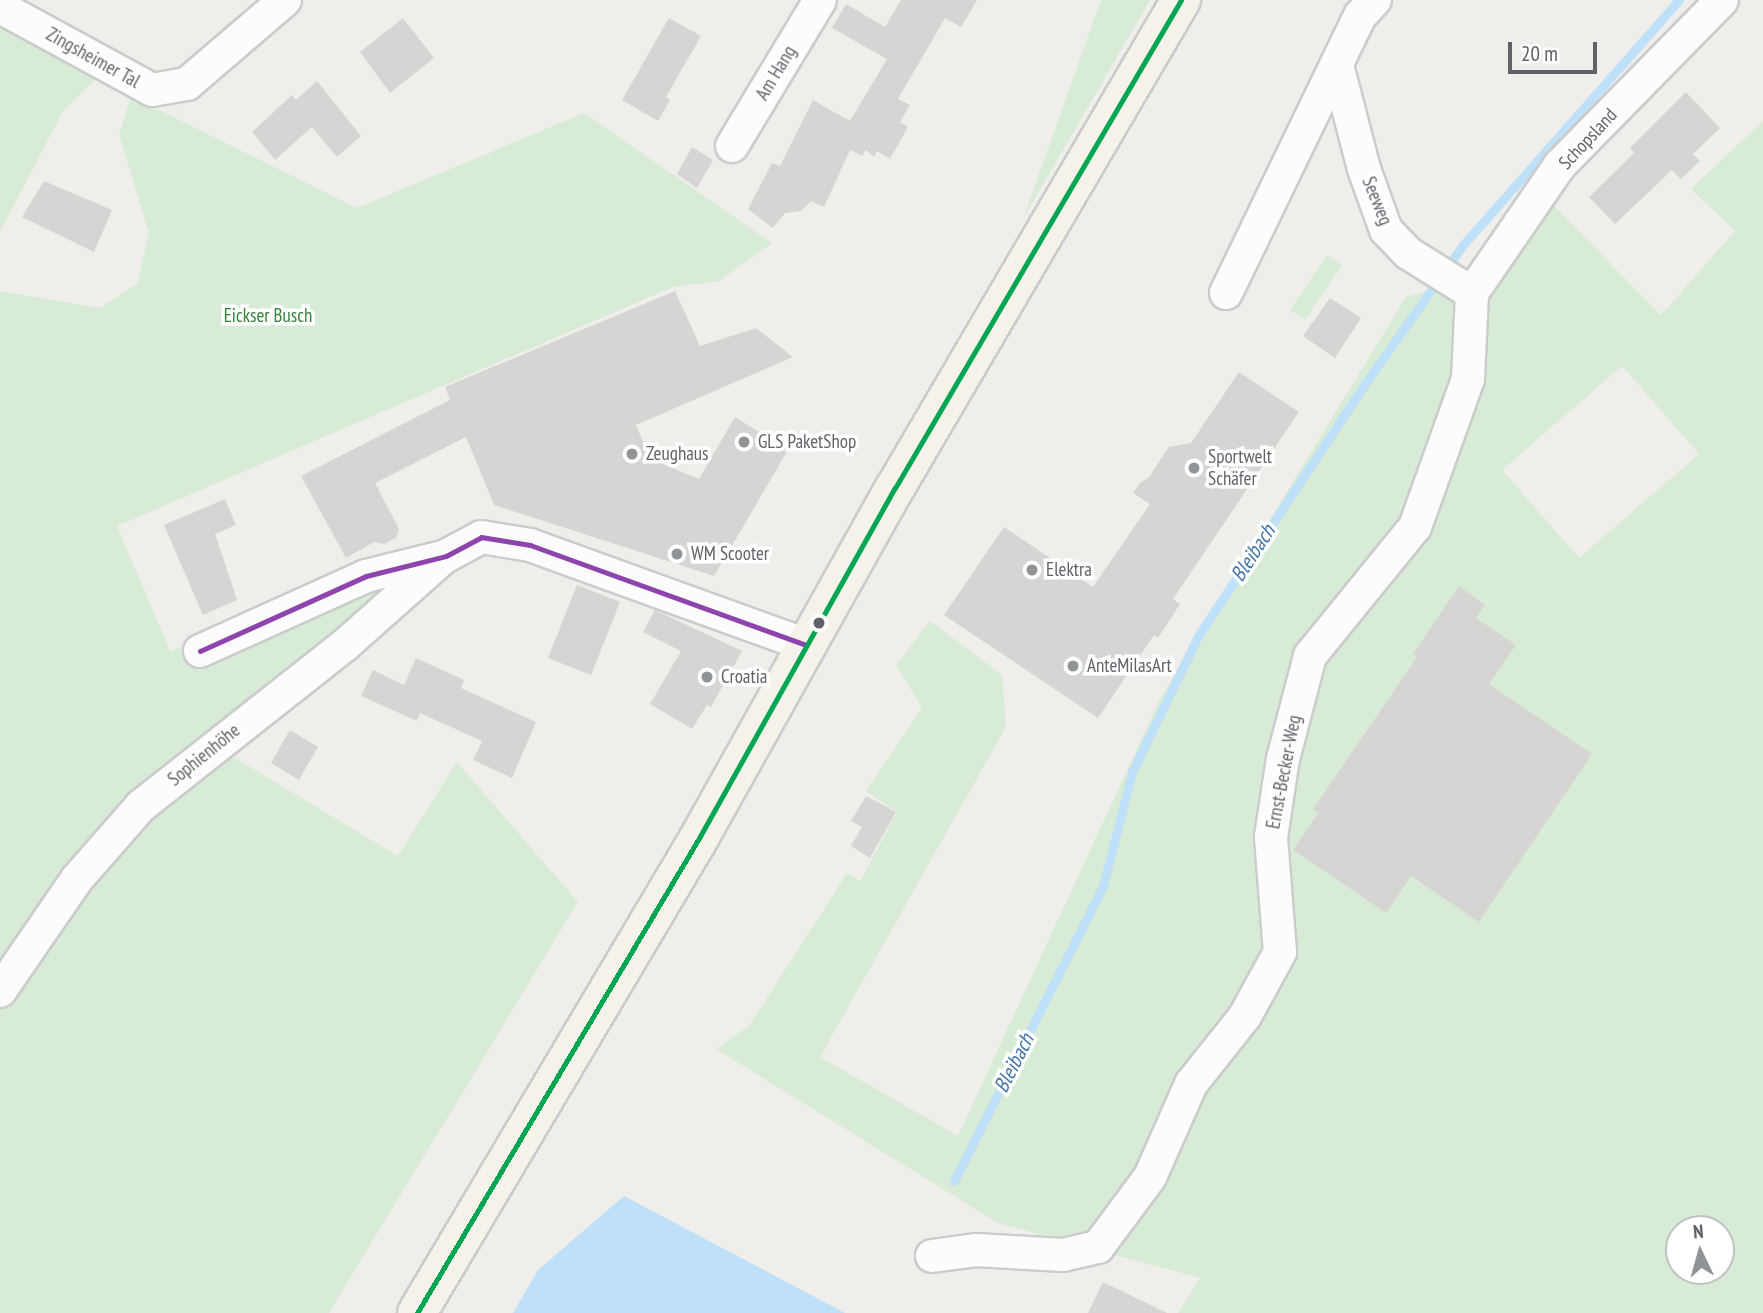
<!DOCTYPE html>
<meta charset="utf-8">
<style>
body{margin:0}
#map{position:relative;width:1763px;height:1313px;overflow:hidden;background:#efeeea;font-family:"PT Sans Narrow",sans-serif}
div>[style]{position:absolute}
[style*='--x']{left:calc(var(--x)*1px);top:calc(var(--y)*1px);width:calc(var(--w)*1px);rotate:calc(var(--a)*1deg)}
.green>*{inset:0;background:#d8ebd6}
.water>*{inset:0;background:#bfe0f9}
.stream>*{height:9px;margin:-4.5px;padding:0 4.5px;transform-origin:4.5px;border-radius:4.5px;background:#bfe0f9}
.building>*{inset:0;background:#d6d5d3}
.roads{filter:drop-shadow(2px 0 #cbcccc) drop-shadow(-2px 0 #cbcccc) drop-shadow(0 2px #cbcccc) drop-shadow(0 -2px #cbcccc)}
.street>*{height:32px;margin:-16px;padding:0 16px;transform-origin:16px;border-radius:16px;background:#fdfcfc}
.primary>*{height:38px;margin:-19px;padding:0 19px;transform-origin:19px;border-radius:19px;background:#f4f2e9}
.bus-1>*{height:5px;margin:-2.5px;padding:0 2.5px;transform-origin:2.5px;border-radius:2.5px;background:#8e44ad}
.bus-2>*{height:5px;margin:-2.5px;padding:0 2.5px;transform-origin:2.5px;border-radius:2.5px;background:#00a651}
.dots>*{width:19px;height:19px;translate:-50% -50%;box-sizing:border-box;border:4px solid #fff;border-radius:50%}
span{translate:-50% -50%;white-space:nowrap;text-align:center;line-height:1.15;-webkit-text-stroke:7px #fff;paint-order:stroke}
.street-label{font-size:19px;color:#5f6368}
.park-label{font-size:19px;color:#348238}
.poi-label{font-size:19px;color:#5f6368}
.left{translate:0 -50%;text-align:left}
.water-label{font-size:21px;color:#4174aa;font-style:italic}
.north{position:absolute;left:1665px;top:1215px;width:70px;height:70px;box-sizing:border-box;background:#fff;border:2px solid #bfc1c3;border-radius:50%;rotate:355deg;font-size:19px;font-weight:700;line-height:28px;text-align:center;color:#5f6368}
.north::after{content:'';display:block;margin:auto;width:24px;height:32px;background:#919496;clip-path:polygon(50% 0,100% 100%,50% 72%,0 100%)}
.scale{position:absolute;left:1508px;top:42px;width:89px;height:32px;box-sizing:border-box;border:4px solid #5f6368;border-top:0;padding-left:9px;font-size:21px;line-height:24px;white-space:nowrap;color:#5f6368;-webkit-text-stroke:5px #fff;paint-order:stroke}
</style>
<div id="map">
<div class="green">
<i style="clip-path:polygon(1101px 0,1150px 0,1023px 219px)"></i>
<i style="clip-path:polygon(0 19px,100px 75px,63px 111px,0 232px)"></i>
<i style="clip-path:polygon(131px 96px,357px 208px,584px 113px,772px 243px,719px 281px,673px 287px,117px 526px,170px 651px,394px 579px,399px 591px,281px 680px,0 975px,0 291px,100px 308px,137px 284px,149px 233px,119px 135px)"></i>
<i style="clip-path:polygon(evenodd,1763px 121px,1763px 1313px,1178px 1313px,1200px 1278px,998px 1223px,716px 1049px,749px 1026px,847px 873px,860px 881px,897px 812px,866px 791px,922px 708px,896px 665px,930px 621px,1002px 675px,1006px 727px,820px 1057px,958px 1136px,1160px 699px,1406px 297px,1509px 268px,1553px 205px,1661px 315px,1735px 231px,1691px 189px,1763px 121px,1622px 366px,1699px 454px,1579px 558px,1502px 470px,1622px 366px,1763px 121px,1679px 1229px,1721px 1229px,1721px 1271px,1679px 1271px,1679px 1229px)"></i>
<i style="clip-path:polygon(1327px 255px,1342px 265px,1305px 320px,1290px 310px)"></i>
<i style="clip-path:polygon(222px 750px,398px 856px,457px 762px,578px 902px,329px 1313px,0 1313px,0 1001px,140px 815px)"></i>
</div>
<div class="water">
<i style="clip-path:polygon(624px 1196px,845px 1313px,513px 1313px,538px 1270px)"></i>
</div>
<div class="stream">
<i style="--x:954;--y:1181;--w:330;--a:-63.2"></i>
<i style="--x:1103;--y:886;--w:118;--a:-75.7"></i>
<i style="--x:1132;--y:772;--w:151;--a:-64.1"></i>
<i style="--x:1198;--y:636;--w:297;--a:-56.5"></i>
<i style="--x:1362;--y:388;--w:174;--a:-54.8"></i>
<i style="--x:1462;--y:246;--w:328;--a:-48.6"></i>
</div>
<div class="building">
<i style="clip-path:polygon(901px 0,977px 0,961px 27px,945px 18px,898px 99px,910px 105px,900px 122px,908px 127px,890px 159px,877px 151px,874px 157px,866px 150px,862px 156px,850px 150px,824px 207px,811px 201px,801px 211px,785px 213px,773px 228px,748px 209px,772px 163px,780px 166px,813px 100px,850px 121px,887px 59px,832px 28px,846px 4px,885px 27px)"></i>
<i style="clip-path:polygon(403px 18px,434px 58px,390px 93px,360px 52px)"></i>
<i style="clip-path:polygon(669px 18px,701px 36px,666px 97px,670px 100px,658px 121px,622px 100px)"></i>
<i style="clip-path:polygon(317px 81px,361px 136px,337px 157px,312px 127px,275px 160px,252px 132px,292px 95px,296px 100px)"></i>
<i style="clip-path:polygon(1686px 92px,1720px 128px,1693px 154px,1700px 161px,1681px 179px,1672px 170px,1615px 224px,1589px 197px,1634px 153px,1630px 148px)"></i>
<i style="clip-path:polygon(692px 147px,713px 160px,697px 188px,677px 174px)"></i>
<i style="clip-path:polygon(44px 181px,112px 210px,94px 252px,22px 217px)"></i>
<i style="clip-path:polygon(675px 291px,700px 346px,756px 328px,793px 357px,636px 425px,650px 459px,699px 479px,735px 417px,788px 450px,714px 576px,494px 505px,466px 437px,375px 483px,399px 529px,396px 538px,384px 544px,374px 542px,346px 558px,301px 476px,450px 400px,445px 387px)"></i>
<i style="clip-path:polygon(1330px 298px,1361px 318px,1335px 358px,1303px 336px)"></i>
<i style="clip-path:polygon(1239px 372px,1299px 412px,1173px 599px,1180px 604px,1158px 638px,1154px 635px,1098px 718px,944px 615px,1004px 527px,1093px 587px,1150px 504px,1133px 493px,1140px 483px,1149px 477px,1169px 447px,1191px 443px)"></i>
<i style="clip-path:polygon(225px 499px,236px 525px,215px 534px,237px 600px,203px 615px,164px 525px)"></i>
<i style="clip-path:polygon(577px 585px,620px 602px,591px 675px,548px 658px)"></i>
<i style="clip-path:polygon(1459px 586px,1485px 605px,1476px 618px,1516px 645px,1489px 684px,1592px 754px,1479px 922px,1411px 876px,1386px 913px,1293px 850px,1318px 813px,1313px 809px,1411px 666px,1417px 656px,1413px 654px)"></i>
<i style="clip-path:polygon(655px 610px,742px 651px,711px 707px,707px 705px,692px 729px,650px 704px,681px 651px,643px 632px)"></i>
<i style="clip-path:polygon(416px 658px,464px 680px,461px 688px,536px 722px,512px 778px,473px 760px,482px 741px,420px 713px,417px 721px,361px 696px,373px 670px,404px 685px)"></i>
<i style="clip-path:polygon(290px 730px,318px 747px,299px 780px,271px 763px)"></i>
<i style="clip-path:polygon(866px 796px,896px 812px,870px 858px,851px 846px,862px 827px,851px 821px)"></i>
<i style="clip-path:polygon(1103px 1282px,1167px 1313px,1088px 1313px)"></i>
</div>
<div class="roads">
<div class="street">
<i style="--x:0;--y:7;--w:173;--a:28.6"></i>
<i style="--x:152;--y:90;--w:36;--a:-10"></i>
<i style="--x:187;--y:84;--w:129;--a:-40.6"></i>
<i style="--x:1338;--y:69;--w:103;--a:75.4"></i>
<i style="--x:1364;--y:169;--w:65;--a:70.2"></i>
<i style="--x:1386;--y:230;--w:32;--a:46"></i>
<i style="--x:1408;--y:253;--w:75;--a:32"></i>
<i style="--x:732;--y:146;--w:170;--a:-58.9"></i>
<i style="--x:1226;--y:293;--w:308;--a:-64.2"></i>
<i style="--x:1360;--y:16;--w:22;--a:-47"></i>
<i style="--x:1472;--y:293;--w:155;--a:-55.5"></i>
<i style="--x:1560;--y:165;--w:231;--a:-45.5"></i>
<i style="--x:200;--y:651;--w:182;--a:-24.3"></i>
<i style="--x:366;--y:576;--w:82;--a:-14"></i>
<i style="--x:446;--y:556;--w:40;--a:-28"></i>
<i style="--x:481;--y:537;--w:50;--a:9.3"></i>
<i style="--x:530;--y:545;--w:294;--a:19.9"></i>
<i style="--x:0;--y:991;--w:136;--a:-55.5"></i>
<i style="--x:77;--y:879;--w:97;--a:-48.8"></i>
<i style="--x:141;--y:806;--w:260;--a:-38.3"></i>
<i style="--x:345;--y:645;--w:130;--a:-41.6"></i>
<i style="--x:932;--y:1256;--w:44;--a:-7.8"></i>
<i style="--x:976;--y:1250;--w:87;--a:3.3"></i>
<i style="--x:1063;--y:1255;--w:36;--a:-13"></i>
<i style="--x:1098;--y:1247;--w:87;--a:-53.4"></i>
<i style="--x:1150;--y:1177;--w:102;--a:-66.2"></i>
<i style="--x:1191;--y:1084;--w:87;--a:-51.5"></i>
<i style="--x:1245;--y:1016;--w:73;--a:-61.3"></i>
<i style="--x:1280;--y:952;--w:115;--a:-94.5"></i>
<i style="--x:1271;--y:837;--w:79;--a:-81.3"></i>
<i style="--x:1283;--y:759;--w:106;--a:-75.3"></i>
<i style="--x:1310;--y:656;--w:166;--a:-50.9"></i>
<i style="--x:1415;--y:527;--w:157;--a:-70.3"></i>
<i style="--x:1468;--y:379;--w:86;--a:-87.3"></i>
</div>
<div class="primary">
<i style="--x:417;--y:1313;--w:552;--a:-59.3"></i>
<i style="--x:699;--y:838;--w:401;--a:-60.8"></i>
<i style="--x:895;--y:488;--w:566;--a:-59.63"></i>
</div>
</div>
<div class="bus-1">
<i style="--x:200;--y:651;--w:182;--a:-24.3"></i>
<i style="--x:366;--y:576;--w:82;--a:-14"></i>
<i style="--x:446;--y:556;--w:40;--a:-28"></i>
<i style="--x:481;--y:537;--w:50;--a:9.3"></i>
<i style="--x:530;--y:545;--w:294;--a:19.9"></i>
</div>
<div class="bus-2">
<i style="--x:417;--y:1313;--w:552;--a:-59.3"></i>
<i style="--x:699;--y:838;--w:401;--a:-60.8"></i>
<i style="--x:895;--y:488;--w:566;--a:-59.63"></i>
</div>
<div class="dots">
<i style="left:744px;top:442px;background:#919496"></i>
<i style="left:632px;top:454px;background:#919496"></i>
<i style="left:1194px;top:468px;background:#919496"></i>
<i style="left:677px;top:554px;background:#919496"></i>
<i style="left:1032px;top:570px;background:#919496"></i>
<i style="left:819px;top:623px;background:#5f6368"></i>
<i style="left:1073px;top:666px;background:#919496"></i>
<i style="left:707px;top:677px;background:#919496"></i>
</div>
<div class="street-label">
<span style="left:93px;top:58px;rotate:29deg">Zingsheimer Tal</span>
<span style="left:776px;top:73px;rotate:-59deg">Am Hang</span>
<span style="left:1588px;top:139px;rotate:-47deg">Schopsland</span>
<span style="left:1377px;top:201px;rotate:68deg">Seeweg</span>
<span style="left:204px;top:755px;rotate:-39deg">Sophienhöhe</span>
<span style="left:1284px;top:772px;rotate:-79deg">Ernst-Becker-Weg</span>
</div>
<div class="park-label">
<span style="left:268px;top:316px">Eickser Busch</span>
</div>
<div class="poi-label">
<span class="left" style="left:758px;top:442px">GLS PaketShop</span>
<span class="left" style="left:646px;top:454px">Zeughaus</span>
<span class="left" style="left:1208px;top:468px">Sportwelt<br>Schäfer</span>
<span class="left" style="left:691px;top:554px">WM Scooter</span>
<span class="left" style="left:1046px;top:570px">Elektra</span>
<span class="left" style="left:1087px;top:666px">AnteMilasArt</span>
<span class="left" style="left:721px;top:677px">Croatia</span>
</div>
<div class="water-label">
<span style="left:1253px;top:553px;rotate:-57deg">Bleibach</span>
<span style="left:1014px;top:1063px;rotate:-63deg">Bleibach</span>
</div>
<div class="north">N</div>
<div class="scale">20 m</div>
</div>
